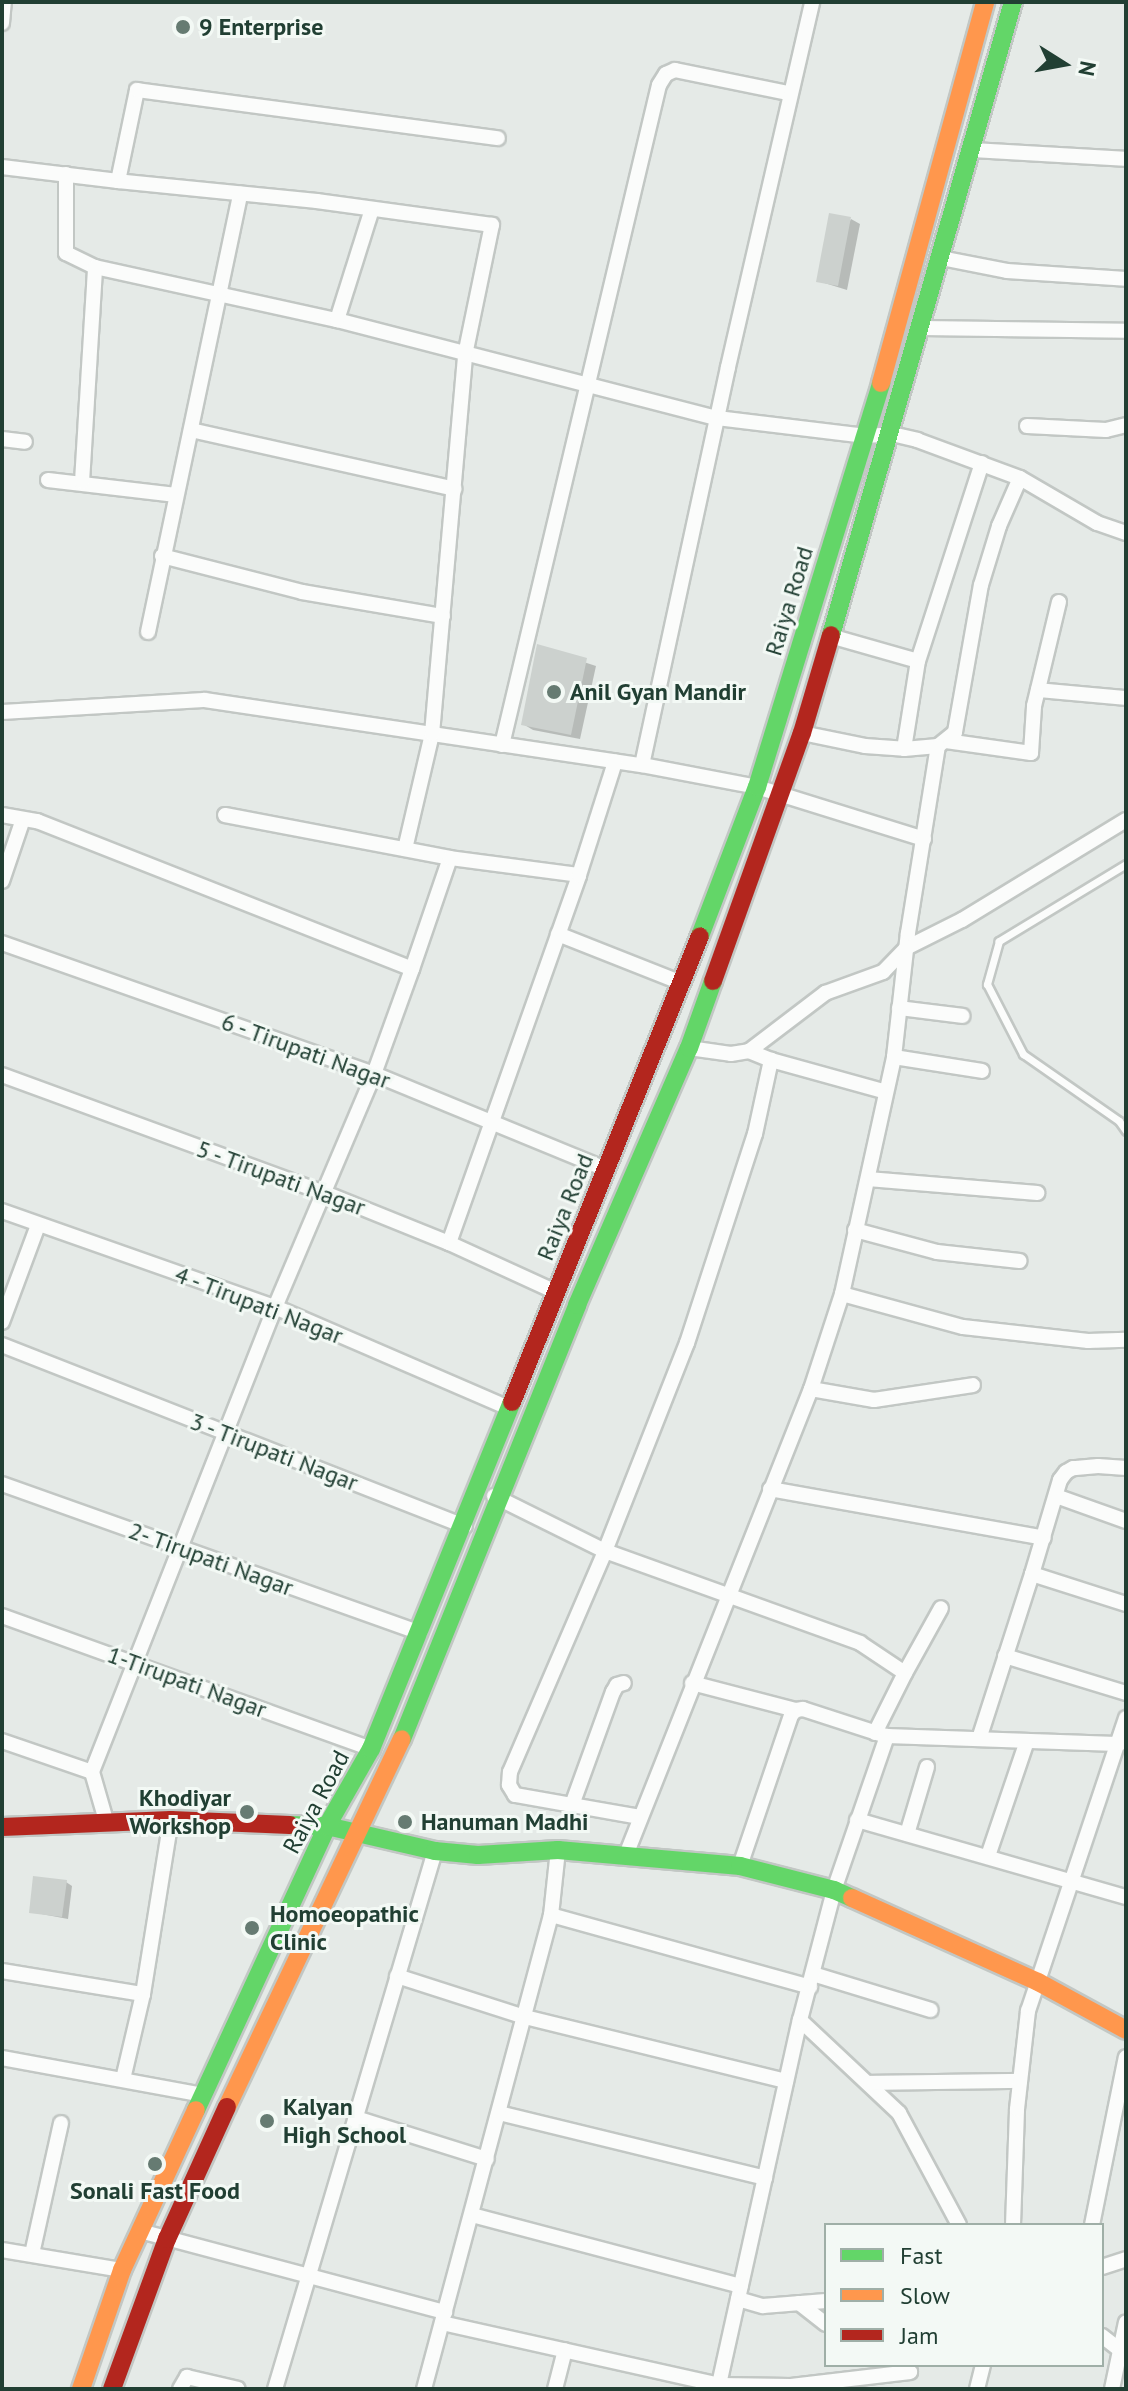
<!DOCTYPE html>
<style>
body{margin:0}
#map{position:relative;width:1128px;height:2391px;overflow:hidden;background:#e5eae7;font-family:"PT Sans",sans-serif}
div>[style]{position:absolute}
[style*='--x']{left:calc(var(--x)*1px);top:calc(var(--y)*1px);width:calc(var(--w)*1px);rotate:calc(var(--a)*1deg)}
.shadow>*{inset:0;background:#0003}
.building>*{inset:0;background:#ccd1ce}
.roads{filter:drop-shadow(2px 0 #c2c7c4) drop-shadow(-2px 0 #c2c7c4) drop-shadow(0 2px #c2c7c4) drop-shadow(0 -2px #c2c7c4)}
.lane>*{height:7px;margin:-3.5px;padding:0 3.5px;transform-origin:3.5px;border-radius:3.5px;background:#fbfcfb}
.street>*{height:14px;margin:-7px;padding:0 7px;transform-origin:7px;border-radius:7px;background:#fbfcfb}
.fast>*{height:18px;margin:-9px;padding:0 9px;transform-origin:9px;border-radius:9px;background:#63d668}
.slow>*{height:18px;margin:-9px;padding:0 9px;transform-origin:9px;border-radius:9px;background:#ff974d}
.jam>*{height:18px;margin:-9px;padding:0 9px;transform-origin:9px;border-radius:9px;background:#b3261e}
.dots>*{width:22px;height:22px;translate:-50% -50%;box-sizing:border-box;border:4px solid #f3f9f5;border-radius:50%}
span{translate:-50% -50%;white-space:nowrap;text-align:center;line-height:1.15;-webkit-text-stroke:6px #f3f9f5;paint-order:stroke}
.poi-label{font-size:24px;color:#213f33;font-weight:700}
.left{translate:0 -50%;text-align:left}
.right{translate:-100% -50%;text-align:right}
.street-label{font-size:24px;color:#213f33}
.frame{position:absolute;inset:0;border:4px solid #213f33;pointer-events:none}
.legend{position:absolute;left:824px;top:2223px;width:280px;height:144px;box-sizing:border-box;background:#f3f9f5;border:2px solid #9fafa7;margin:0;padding:10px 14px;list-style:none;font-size:24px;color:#213f33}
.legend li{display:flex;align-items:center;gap:16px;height:40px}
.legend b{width:40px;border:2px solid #9fafa7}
.north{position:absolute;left:1024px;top:24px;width:80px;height:80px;-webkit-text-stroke:6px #f3f9f5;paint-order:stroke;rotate:101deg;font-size:22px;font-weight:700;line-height:32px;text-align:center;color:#213f33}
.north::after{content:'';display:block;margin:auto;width:28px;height:36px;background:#213f33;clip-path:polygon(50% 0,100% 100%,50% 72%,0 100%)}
</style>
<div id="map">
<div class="shadow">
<i style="clip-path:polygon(851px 219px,860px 224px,847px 290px,818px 281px)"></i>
<i style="clip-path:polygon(538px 647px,596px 666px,580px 739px,533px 730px,523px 724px)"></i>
<i style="clip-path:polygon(66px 1882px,72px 1886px,68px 1919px,31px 1912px)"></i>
</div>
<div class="building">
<i style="clip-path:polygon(829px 213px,851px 217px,838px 286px,816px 282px)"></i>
<i style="clip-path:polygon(537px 644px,587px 658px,571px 735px,521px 725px)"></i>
<i style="clip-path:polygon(33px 1876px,67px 1880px,62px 1917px,29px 1913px)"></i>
</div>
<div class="roads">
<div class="lane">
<i style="--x:1126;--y:864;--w:149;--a:148.8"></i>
<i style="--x:999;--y:941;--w:45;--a:105.6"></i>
<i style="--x:987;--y:984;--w:79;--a:62.8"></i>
<i style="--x:1023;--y:1054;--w:117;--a:34.9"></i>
<i style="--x:1119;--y:1121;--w:12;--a:55"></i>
</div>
<div class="street">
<i style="--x:2;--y:23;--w:21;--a:-85"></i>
<i style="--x:971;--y:150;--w:155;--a:3.3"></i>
<i style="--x:2;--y:167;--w:117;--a:6.9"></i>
<i style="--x:66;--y:174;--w:79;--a:90"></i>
<i style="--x:66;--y:253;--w:32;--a:26"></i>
<i style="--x:95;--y:267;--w:248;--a:12.4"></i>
<i style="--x:337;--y:320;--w:392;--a:14.5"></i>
<i style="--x:717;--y:418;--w:150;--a:6.9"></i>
<i style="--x:866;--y:436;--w:26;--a:-4"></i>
<i style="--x:892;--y:434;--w:26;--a:13"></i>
<i style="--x:917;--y:440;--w:110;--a:20.3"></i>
<i style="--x:1020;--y:478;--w:89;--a:30.3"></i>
<i style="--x:1097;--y:523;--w:31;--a:19"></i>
<i style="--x:941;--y:258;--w:67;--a:11.1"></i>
<i style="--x:1007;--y:271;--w:119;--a:3.8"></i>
<i style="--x:337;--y:320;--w:116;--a:-72.5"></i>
<i style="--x:922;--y:328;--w:204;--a:0.8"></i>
<i style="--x:1027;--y:426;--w:79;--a:2.9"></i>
<i style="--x:1106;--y:430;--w:21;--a:-14"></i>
<i style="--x:191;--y:430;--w:270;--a:12.6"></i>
<i style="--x:2;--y:439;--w:23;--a:7"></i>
<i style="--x:48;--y:480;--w:129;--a:6.7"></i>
<i style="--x:82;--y:482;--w:215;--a:-86.5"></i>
<i style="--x:162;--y:556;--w:145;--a:14.4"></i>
<i style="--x:302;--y:592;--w:143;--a:9.7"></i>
<i style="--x:148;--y:632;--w:448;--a:-78.1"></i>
<i style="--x:830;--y:636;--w:91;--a:15.9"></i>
<i style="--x:1038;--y:690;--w:88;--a:5.2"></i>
<i style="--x:2;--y:712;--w:203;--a:-3.4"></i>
<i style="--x:205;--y:700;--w:442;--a:8.5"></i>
<i style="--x:642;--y:765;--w:117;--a:10.8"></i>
<i style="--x:757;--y:787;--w:175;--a:17.3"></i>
<i style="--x:802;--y:733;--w:64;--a:11.7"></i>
<i style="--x:865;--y:746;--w:39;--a:4"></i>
<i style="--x:904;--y:749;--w:34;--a:-5"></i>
<i style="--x:938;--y:746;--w:22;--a:-39"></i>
<i style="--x:955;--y:732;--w:149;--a:-80"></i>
<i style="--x:981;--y:585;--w:62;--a:-73"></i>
<i style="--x:999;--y:526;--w:52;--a:-66.4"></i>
<i style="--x:946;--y:741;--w:86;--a:8"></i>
<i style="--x:1031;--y:753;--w:47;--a:-86.3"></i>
<i style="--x:1034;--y:706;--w:107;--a:-76.5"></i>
<i style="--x:502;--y:745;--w:678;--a:-76.62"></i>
<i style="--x:659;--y:85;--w:13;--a:-58"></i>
<i style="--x:666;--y:74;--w:10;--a:-24"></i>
<i style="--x:675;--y:70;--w:115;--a:11.5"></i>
<i style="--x:904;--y:749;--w:89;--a:-81"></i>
<i style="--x:918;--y:661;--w:208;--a:-72.1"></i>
<i style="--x:642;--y:765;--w:407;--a:-77.8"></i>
<i style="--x:728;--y:367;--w:375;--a:-77"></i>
<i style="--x:2;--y:815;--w:36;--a:10"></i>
<i style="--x:37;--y:821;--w:403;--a:21.5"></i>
<i style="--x:412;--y:969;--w:112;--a:109.9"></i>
<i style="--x:374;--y:1074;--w:253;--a:113"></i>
<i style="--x:275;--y:1307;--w:500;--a:111.5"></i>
<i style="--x:92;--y:1772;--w:54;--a:73.9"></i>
<i style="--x:225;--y:815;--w:229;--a:10.8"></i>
<i style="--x:405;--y:849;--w:118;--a:-76.8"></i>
<i style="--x:432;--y:734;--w:380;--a:-85"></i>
<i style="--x:465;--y:355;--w:133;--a:-78.3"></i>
<i style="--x:492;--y:225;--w:177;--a:-172.2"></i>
<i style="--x:317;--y:201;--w:200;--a:-174.3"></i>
<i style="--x:118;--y:181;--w:93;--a:-78.2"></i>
<i style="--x:137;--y:90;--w:364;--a:7.6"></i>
<i style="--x:2;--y:881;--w:65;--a:-71.3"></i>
<i style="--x:558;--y:934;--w:133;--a:21.6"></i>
<i style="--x:2;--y:943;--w:394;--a:19.4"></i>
<i style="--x:374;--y:1074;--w:251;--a:22.3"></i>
<i style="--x:412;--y:969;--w:117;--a:-71.1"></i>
<i style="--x:450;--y:858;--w:130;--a:7.5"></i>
<i style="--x:899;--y:1008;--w:64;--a:7.1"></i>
<i style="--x:689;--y:1048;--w:42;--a:8.1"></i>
<i style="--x:731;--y:1054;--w:18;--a:-9"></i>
<i style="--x:749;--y:1051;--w:96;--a:-37.3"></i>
<i style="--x:825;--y:993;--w:62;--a:-19.9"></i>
<i style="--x:883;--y:972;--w:33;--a:-46"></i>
<i style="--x:906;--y:948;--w:63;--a:-26.6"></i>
<i style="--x:962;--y:920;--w:192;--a:-31.4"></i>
<i style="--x:894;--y:1057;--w:89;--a:9"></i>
<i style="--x:771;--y:1060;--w:119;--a:15.5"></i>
<i style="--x:2;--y:1075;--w:344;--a:20.1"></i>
<i style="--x:325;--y:1193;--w:134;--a:22"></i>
<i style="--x:449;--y:1243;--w:118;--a:24.6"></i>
<i style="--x:868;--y:1179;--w:170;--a:4.7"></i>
<i style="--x:2;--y:1211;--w:289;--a:19.4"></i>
<i style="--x:275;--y:1307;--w:257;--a:23.4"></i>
<i style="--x:855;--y:1230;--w:85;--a:15"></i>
<i style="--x:937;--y:1252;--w:83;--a:6.2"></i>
<i style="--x:449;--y:1243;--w:390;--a:-70.5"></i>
<i style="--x:579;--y:875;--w:119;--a:-72.3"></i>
<i style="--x:842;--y:1294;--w:125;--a:15.3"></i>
<i style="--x:963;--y:1327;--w:126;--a:6.4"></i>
<i style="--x:1088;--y:1341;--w:38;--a:-2"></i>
<i style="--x:2;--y:1322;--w:103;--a:-69.6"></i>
<i style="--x:2;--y:1345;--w:497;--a:21.4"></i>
<i style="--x:811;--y:1389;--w:64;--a:9.9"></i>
<i style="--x:874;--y:1400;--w:100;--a:-8.6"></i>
<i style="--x:1126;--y:1468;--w:28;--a:-176"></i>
<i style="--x:1098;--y:1466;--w:25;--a:175"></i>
<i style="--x:1073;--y:1468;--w:8;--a:150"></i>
<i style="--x:1066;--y:1472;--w:10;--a:127"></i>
<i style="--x:1060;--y:1480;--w:98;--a:106.6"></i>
<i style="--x:1032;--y:1574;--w:99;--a:17.7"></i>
<i style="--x:2;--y:1484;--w:444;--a:19.6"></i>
<i style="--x:770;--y:1489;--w:278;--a:10.1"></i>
<i style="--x:494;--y:1496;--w:124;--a:26.4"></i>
<i style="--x:605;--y:1551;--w:271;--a:19.8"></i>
<i style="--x:860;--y:1643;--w:54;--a:33.7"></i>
<i style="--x:905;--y:1673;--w:67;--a:116.6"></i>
<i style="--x:1056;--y:1496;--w:74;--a:19.7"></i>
<i style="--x:2;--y:1616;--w:392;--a:19.8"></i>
<i style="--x:1005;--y:1656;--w:127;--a:17"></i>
<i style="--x:905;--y:1673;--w:74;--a:-61"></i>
<i style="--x:692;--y:1683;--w:107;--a:14.6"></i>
<i style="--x:979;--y:1739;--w:173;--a:-72.2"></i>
<i style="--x:2;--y:1741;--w:95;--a:19"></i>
<i style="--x:572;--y:1805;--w:120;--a:-70.1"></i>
<i style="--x:613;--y:1692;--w:8;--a:-60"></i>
<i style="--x:617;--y:1685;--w:7;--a:-16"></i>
<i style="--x:640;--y:1817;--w:127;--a:-170"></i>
<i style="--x:515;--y:1795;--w:12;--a:-121"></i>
<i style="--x:509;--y:1785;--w:13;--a:-86"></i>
<i style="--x:510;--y:1772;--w:241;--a:-66.7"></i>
<i style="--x:605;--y:1551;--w:224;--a:-68.5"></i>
<i style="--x:687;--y:1343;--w:220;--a:-72"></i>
<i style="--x:755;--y:1134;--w:76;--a:-77.8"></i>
<i style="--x:771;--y:1060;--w:24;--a:-158"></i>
<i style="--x:857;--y:1820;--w:280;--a:16"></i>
<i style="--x:907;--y:1834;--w:70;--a:-73.4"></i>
<i style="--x:558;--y:1850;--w:65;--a:96.1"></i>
<i style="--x:551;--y:1915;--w:269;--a:15.5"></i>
<i style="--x:626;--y:1855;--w:501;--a:-68.35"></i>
<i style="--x:811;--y:1389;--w:100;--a:-71.9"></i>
<i style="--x:842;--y:1294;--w:243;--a:-77.6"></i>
<i style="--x:894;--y:1057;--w:125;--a:-83.6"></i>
<i style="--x:908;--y:933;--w:189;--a:-80.9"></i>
<i style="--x:988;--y:1856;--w:121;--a:-71.3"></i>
<i style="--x:740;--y:1866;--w:159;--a:-71.3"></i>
<i style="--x:791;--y:1715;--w:7;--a:-45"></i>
<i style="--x:796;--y:1710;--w:7;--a:-8"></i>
<i style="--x:803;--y:1709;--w:84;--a:18"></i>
<i style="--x:2;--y:1971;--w:143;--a:9.3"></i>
<i style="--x:143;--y:1994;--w:87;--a:103.2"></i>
<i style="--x:813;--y:1974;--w:123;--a:17"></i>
<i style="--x:397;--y:1976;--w:134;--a:17.8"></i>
<i style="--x:525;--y:2017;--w:269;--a:13.8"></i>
<i style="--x:143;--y:1994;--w:176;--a:-80.9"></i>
<i style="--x:800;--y:2020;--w:136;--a:43.2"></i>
<i style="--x:899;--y:2113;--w:127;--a:61.8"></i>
<i style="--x:2;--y:2058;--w:204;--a:10.4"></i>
<i style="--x:870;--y:2083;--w:150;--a:-0.8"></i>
<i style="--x:499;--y:2113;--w:274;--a:13.7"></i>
<i style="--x:356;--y:2118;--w:137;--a:17.4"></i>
<i style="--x:472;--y:2215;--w:278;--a:14.8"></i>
<i style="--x:1013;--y:2225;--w:116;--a:-88"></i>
<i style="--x:1017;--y:2109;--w:99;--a:-83.6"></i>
<i style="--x:1028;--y:2011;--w:309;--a:-71.5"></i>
<i style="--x:1092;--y:2225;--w:171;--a:-78.6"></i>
<i style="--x:140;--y:2231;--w:316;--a:14.9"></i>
<i style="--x:2;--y:2250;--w:122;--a:9.5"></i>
<i style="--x:32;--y:2254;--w:134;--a:-77.5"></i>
<i style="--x:1102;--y:2267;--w:25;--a:-18"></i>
<i style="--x:738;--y:2299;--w:26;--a:16"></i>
<i style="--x:763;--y:2306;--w:63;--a:-4.5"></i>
<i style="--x:799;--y:2303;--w:34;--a:38"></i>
<i style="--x:442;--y:2323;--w:284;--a:12.6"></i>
<i style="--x:719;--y:2385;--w:72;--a:0.8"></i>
<i style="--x:791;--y:2386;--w:120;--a:-6.7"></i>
<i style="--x:1102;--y:2336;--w:31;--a:38"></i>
<i style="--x:180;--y:2389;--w:14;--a:-60"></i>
<i style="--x:187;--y:2377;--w:52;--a:13.2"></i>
<i style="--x:275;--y:2389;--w:561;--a:-73.44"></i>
<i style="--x:424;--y:2389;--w:491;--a:-75"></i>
<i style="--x:555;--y:2389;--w:40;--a:-75.6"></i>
<i style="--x:718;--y:2389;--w:378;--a:-77.5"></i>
<i style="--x:800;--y:2020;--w:134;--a:-75.3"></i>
<i style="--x:834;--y:1890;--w:163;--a:-71"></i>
<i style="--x:887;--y:1736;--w:230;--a:2"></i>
<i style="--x:1117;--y:1744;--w:9;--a:-18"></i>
<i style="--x:977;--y:2389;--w:25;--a:-76"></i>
<i style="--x:1112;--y:2389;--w:68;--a:-78.2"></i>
</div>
<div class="fast">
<i style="--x:831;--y:635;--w:659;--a:-73.96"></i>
<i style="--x:700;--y:936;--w:160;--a:-69.1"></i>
<i style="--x:757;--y:787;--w:423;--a:-72.9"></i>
<i style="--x:402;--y:1739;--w:468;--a:-68"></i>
<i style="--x:577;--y:1305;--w:280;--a:-66.5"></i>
<i style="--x:689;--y:1048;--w:71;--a:-70.3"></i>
<i style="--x:290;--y:1825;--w:37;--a:2"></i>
<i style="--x:327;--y:1826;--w:111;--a:13"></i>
<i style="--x:435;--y:1851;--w:43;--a:5.3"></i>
<i style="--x:478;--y:1855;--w:80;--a:-3.6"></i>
<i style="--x:558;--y:1850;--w:183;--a:5"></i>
<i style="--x:740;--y:1866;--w:97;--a:14.3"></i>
<i style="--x:834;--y:1890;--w:20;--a:24"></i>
<i style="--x:196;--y:2110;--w:313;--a:-65.2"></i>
<i style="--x:327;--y:1826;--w:89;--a:-60.3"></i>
<i style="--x:371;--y:1749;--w:375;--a:-67.9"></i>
</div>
<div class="slow">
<i style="--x:881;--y:383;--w:395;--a:-74.7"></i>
<i style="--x:852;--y:1898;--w:204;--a:24.3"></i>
<i style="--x:1038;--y:1982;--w:100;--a:28.6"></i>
<i style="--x:227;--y:2107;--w:407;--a:-64.6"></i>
<i style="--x:81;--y:2389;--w:126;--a:-71"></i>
<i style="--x:122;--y:2270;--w:176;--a:-65.2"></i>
</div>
<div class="jam">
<i style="--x:713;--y:981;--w:263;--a:-70.3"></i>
<i style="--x:802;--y:733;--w:102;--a:-73.5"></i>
<i style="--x:512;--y:1402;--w:502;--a:-68.03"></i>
<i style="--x:2;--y:1827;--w:169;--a:-2.4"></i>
<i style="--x:171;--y:1820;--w:119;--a:2.4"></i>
<i style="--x:112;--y:2389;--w:160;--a:-69.9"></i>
<i style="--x:167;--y:2239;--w:145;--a:-65.6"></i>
</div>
</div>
<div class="dots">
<i style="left:183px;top:27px;background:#667b72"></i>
<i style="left:554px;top:692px;background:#667b72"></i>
<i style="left:247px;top:1812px;background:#667b72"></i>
<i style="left:405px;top:1822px;background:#667b72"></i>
<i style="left:252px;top:1928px;background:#667b72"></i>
<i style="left:267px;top:2121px;background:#667b72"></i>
<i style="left:155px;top:2164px;background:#667b72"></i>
</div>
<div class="poi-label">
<span class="left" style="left:199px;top:27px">9 Enterprise</span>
<span class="left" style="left:570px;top:692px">Anil Gyan Mandir</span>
<span class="right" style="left:231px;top:1812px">Khodiyar<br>Workshop</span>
<span class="left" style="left:421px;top:1822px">Hanuman Madhi</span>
<span class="left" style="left:270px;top:1928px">Homoeopathic<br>Clinic</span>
<span class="left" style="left:283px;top:2121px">Kalyan<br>High School</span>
<span style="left:155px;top:2191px">Sonali Fast Food</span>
</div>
<div class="street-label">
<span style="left:789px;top:601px;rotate:-73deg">Raiya Road</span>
<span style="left:306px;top:1051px;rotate:20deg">6 - Tirupati Nagar</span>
<span style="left:281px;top:1178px;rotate:20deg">5 - Tirupati Nagar</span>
<span style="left:565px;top:1207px;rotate:-68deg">Raiya Road</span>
<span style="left:259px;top:1305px;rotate:21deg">4 - Tirupati Nagar</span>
<span style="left:274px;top:1452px;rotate:21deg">3 - Tirupati Nagar</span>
<span style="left:211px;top:1559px;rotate:20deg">2- Tirupati Nagar</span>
<span style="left:187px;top:1682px;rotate:20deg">1-Tirupati Nagar</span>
<span style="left:316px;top:1802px;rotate:-62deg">Raiya Road</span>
</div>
<div class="frame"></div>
<ul class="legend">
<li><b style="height:10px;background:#63d668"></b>Fast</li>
<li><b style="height:10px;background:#ff974d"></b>Slow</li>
<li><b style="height:10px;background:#b3261e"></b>Jam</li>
</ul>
<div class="north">N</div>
</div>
